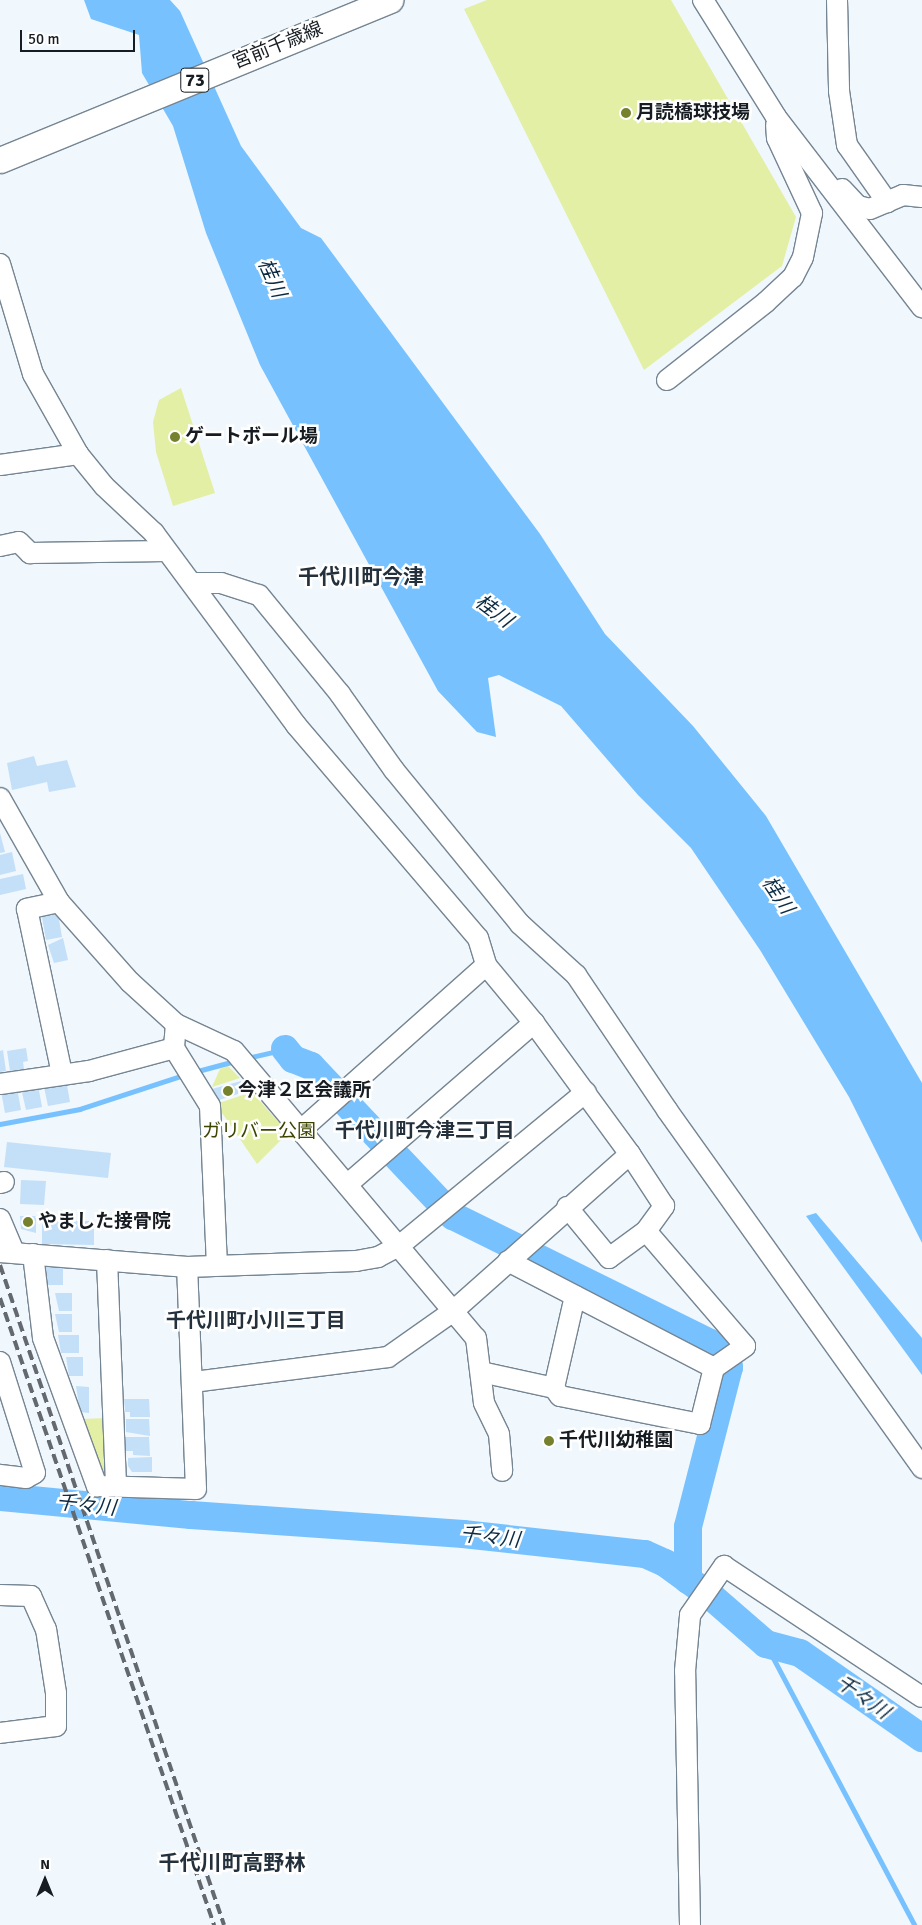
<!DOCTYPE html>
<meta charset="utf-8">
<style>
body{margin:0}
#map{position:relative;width:922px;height:1925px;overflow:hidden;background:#f0f7fd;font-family:Signika,"Noto Sans JP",sans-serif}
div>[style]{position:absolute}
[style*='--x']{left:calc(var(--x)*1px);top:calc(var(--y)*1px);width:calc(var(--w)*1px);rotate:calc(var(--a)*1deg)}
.green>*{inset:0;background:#e2efa4}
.water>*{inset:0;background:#77c2fe}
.stream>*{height:4.5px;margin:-2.25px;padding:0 2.25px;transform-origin:2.25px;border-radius:2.25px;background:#77c2fe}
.river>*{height:28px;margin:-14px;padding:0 14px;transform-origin:14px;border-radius:14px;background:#77c2fe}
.building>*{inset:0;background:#c3e0f8}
.roads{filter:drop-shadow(1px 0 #758592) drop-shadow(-1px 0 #758592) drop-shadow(0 1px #758592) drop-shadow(0 -1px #758592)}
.minor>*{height:20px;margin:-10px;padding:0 10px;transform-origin:10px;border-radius:10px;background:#fff}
.major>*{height:25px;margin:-12.5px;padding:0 12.5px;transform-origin:12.5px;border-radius:12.5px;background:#fff}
.rail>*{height:4px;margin-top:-2px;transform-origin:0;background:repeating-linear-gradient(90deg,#63696f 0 10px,transparent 0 15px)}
.dots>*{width:14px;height:14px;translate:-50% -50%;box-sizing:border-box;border:2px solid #fff;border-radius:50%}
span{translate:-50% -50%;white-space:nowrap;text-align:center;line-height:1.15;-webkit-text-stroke:5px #fff;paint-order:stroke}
.shield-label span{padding:1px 4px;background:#fff;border:1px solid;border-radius:4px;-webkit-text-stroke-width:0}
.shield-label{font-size:18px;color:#161c21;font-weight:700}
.street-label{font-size:19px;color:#161c21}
.poi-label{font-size:19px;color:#161c21;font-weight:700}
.left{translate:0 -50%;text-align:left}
.park-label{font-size:19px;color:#3d4400}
.water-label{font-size:20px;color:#0b2b43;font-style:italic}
.neighbourhood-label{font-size:20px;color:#24313c;font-weight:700}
.quarter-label{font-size:21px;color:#24313c;font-weight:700}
.north{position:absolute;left:20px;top:1855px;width:50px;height:50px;-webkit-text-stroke:4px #fff;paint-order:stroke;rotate:0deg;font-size:14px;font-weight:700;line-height:20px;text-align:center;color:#161c21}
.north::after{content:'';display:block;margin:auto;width:18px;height:22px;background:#161c21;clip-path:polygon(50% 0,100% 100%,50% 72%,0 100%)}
.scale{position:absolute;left:20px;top:30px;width:115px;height:22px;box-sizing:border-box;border:2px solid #161c21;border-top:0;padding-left:6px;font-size:15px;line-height:18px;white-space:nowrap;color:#161c21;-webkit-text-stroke:4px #fff;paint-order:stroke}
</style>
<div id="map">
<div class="green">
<i style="clip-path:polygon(487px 0,671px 0,796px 217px,782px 266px,644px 370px,464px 9px)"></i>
<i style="clip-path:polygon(181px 388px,215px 493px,173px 506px,156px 452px,153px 422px,159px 400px)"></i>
<i style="clip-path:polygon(228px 1066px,240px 1078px,212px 1087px,220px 1069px)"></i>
<i style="clip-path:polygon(252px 1092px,288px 1133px,257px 1164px,216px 1104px)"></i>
<i style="clip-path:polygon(107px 1418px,109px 1471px,99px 1472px,82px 1419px)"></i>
</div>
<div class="water">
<i style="clip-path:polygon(84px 0,170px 0,180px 11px,241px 146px,301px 228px,321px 238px,540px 534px,605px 634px,693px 726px,766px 816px,922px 1083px,922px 1243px,849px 1097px,760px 950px,691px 848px,638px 795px,561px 706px,499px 675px,488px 678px,496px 737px,477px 732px,438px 691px,260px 365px,206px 233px,173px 126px,142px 73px,139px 35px,91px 19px)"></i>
<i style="clip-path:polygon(816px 1213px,922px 1338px,922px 1375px,806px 1216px)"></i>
</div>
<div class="stream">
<i style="--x:247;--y:1058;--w:39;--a:-13"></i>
<i style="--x:194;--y:1072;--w:42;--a:-15"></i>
<i style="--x:0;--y:1124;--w:81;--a:-10.6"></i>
<i style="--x:80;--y:1109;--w:109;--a:-18.1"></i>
<i style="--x:766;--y:1644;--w:318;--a:62.1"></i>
</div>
<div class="river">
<i style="--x:285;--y:1049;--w:13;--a:51"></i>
<i style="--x:293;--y:1059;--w:19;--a:21"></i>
<i style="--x:311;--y:1066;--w:207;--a:46.6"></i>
<i style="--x:453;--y:1216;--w:287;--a:26.3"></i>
<i style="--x:710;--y:1343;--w:31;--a:52"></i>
<i style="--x:729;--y:1367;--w:165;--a:104.4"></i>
<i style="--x:688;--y:1527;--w:53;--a:90"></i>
<i style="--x:0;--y:1497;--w:192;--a:5.4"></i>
<i style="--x:191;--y:1515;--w:273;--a:4"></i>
<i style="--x:463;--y:1534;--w:183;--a:6.3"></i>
<i style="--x:645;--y:1554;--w:22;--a:24"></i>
<i style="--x:665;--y:1563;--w:59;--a:36.1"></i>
<i style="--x:713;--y:1598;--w:70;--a:41"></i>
<i style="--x:766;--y:1644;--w:35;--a:15"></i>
<i style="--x:800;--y:1653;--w:149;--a:34.9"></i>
</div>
<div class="building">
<i style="clip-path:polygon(34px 756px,37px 766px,67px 760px,76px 787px,49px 792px,47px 782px,12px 790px,7px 763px)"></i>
<i style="clip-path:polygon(0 833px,5px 852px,0 853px)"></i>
<i style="clip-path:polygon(12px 852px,16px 871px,0 875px,0 855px)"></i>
<i style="clip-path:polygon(23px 874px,26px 889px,0 895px,0 879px)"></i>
<i style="clip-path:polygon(58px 914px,62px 937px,46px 940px,42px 917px)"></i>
<i style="clip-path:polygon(63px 938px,68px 960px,54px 963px,48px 945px)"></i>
<i style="clip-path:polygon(26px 1048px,28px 1061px,23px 1062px,24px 1069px,10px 1071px,7px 1051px)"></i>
<i style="clip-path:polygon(3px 1050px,6px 1071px,0 1072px,0 1051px)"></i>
<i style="clip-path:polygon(66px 1080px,70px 1102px,48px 1106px,44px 1087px)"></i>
<i style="clip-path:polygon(241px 1081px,244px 1092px,216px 1101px,212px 1089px)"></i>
<i style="clip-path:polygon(38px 1085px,42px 1107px,26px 1110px,21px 1088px)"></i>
<i style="clip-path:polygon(17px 1088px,21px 1110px,5px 1113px,1px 1091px)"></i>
<i style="clip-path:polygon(7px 1142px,111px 1153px,108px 1178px,4px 1167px)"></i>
<i style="clip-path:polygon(21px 1180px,46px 1181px,44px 1205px,20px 1204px)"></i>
<i style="clip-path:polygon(20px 1216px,36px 1216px,36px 1233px,21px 1229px)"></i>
<i style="clip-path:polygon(42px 1221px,94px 1221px,94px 1245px,42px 1244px)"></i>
<i style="clip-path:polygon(63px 1263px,63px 1285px,47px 1285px,44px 1267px)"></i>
<i style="clip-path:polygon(55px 1293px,72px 1293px,72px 1311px,59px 1311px)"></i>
<i style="clip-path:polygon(55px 1314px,72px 1314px,72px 1332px,59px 1332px)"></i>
<i style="clip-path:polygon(58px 1335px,79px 1335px,79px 1353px,61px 1353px)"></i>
<i style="clip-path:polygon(66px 1357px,83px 1357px,83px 1376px,69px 1376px)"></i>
<i style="clip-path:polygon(76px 1386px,89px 1387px,89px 1413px,80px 1412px)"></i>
<i style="clip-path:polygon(124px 1399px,149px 1399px,150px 1417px,130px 1417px,130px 1412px,125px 1412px)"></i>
<i style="clip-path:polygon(126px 1419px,149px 1419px,150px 1436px,126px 1432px)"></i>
<i style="clip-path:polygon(125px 1437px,149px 1437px,150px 1456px,133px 1455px,133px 1451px,125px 1451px)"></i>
<i style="clip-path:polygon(152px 1457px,152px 1472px,132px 1472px,128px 1466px,128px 1458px)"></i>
</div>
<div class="roads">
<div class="minor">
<i style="--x:703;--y:0;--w:138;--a:58"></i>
<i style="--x:776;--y:117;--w:240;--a:52.5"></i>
<i style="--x:837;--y:0;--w:91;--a:88.7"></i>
<i style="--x:839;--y:91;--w:55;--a:81.6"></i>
<i style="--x:847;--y:145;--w:70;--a:54.9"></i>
<i style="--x:842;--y:189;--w:23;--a:47"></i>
<i style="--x:858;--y:206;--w:12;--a:14"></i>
<i style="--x:870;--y:209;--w:36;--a:-23"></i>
<i style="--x:903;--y:195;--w:19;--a:6"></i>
<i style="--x:0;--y:264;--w:115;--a:73.3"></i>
<i style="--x:33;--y:374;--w:92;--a:60.6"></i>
<i style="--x:78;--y:454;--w:41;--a:50.9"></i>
<i style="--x:104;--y:486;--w:69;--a:43.2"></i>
<i style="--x:154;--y:533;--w:239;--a:53.5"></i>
<i style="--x:296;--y:725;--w:280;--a:49.5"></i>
<i style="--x:478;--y:938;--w:28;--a:73"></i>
<i style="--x:486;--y:965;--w:75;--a:50.4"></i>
<i style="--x:534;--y:1023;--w:162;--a:53.8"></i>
<i style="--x:630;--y:1154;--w:238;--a:138.4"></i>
<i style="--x:452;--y:1312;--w:78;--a:144.9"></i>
<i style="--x:388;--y:1357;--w:197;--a:172.7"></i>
<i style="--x:667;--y:380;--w:126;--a:-38.2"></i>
<i style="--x:766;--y:302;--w:37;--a:-43"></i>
<i style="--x:793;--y:277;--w:22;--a:-63"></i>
<i style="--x:803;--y:257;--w:45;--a:-78.4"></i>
<i style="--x:812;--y:213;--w:83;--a:-115"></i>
<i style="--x:777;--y:138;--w:13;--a:-94"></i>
<i style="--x:0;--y:465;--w:79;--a:-8"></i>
<i style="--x:0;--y:546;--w:19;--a:-12"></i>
<i style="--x:19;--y:542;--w:16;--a:45"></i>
<i style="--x:30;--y:553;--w:136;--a:-0.8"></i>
<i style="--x:193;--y:583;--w:28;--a:0"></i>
<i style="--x:221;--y:583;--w:40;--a:18"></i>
<i style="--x:259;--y:595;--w:128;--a:50.7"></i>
<i style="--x:340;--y:694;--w:93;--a:54.6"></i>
<i style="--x:394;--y:770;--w:199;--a:50.7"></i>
<i style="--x:520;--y:924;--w:76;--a:42.3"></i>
<i style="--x:576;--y:975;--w:163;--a:56"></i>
<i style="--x:667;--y:1110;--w:440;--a:54.5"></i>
<i style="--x:0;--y:798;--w:120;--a:60.4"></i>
<i style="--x:59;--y:902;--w:107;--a:48.4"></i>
<i style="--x:130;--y:982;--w:62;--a:42.4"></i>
<i style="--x:176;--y:1024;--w:64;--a:25"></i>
<i style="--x:234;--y:1051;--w:375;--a:49.9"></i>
<i style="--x:476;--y:1338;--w:65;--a:83"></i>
<i style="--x:484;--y:1403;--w:34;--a:64"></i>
<i style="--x:499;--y:1434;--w:37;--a:85"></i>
<i style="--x:59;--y:902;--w:33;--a:168"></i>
<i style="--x:27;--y:909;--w:168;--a:78"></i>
<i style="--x:176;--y:1024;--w:24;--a:95"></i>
<i style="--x:174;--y:1048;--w:68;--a:58.2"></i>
<i style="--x:210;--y:1106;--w:158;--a:87.5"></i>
<i style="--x:0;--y:1084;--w:90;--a:-8.3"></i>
<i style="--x:89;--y:1071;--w:88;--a:-15.1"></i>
<i style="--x:300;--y:1131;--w:249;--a:-41.7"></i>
<i style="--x:0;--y:1183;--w:4;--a:-14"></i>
<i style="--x:349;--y:1183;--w:245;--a:-40.9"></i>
<i style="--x:567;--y:1207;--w:66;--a:50.5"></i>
<i style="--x:609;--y:1258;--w:46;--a:-36.1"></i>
<i style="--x:646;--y:1231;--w:31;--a:-54"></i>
<i style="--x:664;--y:1206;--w:62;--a:-123.2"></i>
<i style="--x:0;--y:1219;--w:36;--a:67"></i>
<i style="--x:0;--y:1252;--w:188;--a:4.6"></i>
<i style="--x:187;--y:1267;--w:169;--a:-2"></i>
<i style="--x:356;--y:1261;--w:22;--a:-10"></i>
<i style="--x:378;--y:1257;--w:24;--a:-28"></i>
<i style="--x:399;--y:1246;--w:242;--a:-39.5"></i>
<i style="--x:33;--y:1254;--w:85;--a:83.2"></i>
<i style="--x:43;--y:1338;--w:158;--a:70"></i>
<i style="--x:97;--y:1486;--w:99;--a:1.7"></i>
<i style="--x:196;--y:1489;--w:222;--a:-92.3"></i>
<i style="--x:107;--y:1260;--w:226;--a:87.7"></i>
<i style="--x:508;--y:1261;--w:232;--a:27.4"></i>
<i style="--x:575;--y:1296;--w:94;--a:102.9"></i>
<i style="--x:554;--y:1388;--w:10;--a:53"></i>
<i style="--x:560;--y:1396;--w:143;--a:11.3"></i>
<i style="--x:700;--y:1424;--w:58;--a:-76"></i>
<i style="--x:714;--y:1368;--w:38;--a:-35"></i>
<i style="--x:745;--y:1346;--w:152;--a:-130.7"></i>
<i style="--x:0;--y:1362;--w:116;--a:72.5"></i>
<i style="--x:35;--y:1473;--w:10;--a:151"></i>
<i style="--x:26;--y:1478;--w:26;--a:-173"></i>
<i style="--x:481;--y:1372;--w:75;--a:12.4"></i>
<i style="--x:0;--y:1595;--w:31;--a:2"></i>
<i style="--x:31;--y:1596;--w:36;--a:66"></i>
<i style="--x:46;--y:1629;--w:65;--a:81.1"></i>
<i style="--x:56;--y:1693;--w:33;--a:90"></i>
<i style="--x:56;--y:1726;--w:56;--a:172.9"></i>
<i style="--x:690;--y:1925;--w:254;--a:-91.1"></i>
<i style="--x:685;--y:1671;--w:44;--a:-84.8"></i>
<i style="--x:689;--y:1627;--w:12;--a:-85"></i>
<i style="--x:690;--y:1615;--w:60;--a:-55.2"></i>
<i style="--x:724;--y:1566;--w:237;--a:33.5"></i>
</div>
<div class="major">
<i style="--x:0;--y:160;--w:422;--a:-22.3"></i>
</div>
</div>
<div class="rail">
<i style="--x:0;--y:1265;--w:697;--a:71.25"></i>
<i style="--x:0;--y:1298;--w:663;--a:71.15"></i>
</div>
<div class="dots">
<i style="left:626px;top:113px;background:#76812e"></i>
<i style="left:175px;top:437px;background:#76812e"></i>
<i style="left:228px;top:1091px;background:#76812e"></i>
<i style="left:28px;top:1222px;background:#76812e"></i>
<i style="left:549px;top:1441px;background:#76812e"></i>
</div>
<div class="shield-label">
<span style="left:195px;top:80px">73</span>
</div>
<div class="street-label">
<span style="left:278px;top:46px;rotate:-22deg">宮前千歳線</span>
</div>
<div class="poi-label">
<span class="left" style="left:636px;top:113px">月読橋球技場</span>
<span class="left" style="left:185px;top:437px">ゲートボール場</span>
<span class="left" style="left:238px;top:1091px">今津２区会議所</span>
<span class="left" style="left:38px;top:1222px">やました接骨院</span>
<span class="left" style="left:559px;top:1441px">千代川幼稚園</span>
</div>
<div class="park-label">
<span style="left:259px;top:1132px">ガリバー公園</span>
</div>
<div class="water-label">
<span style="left:272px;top:278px;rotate:66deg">桂川</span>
<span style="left:494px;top:611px;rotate:37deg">桂川</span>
<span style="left:778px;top:895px;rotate:56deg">桂川</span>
<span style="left:86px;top:1505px;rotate:6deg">千々川</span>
<span style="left:490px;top:1537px;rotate:6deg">千々川</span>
<span style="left:863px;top:1697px;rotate:35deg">千々川</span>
</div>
<div class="neighbourhood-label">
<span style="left:425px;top:1130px">千代川町今津三丁目</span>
<span style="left:256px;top:1320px">千代川町小川三丁目</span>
</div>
<div class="quarter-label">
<span style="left:361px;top:577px">千代川町今津</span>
<span style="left:232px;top:1863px">千代川町高野林</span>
</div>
<div class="north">N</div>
<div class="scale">50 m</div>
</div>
